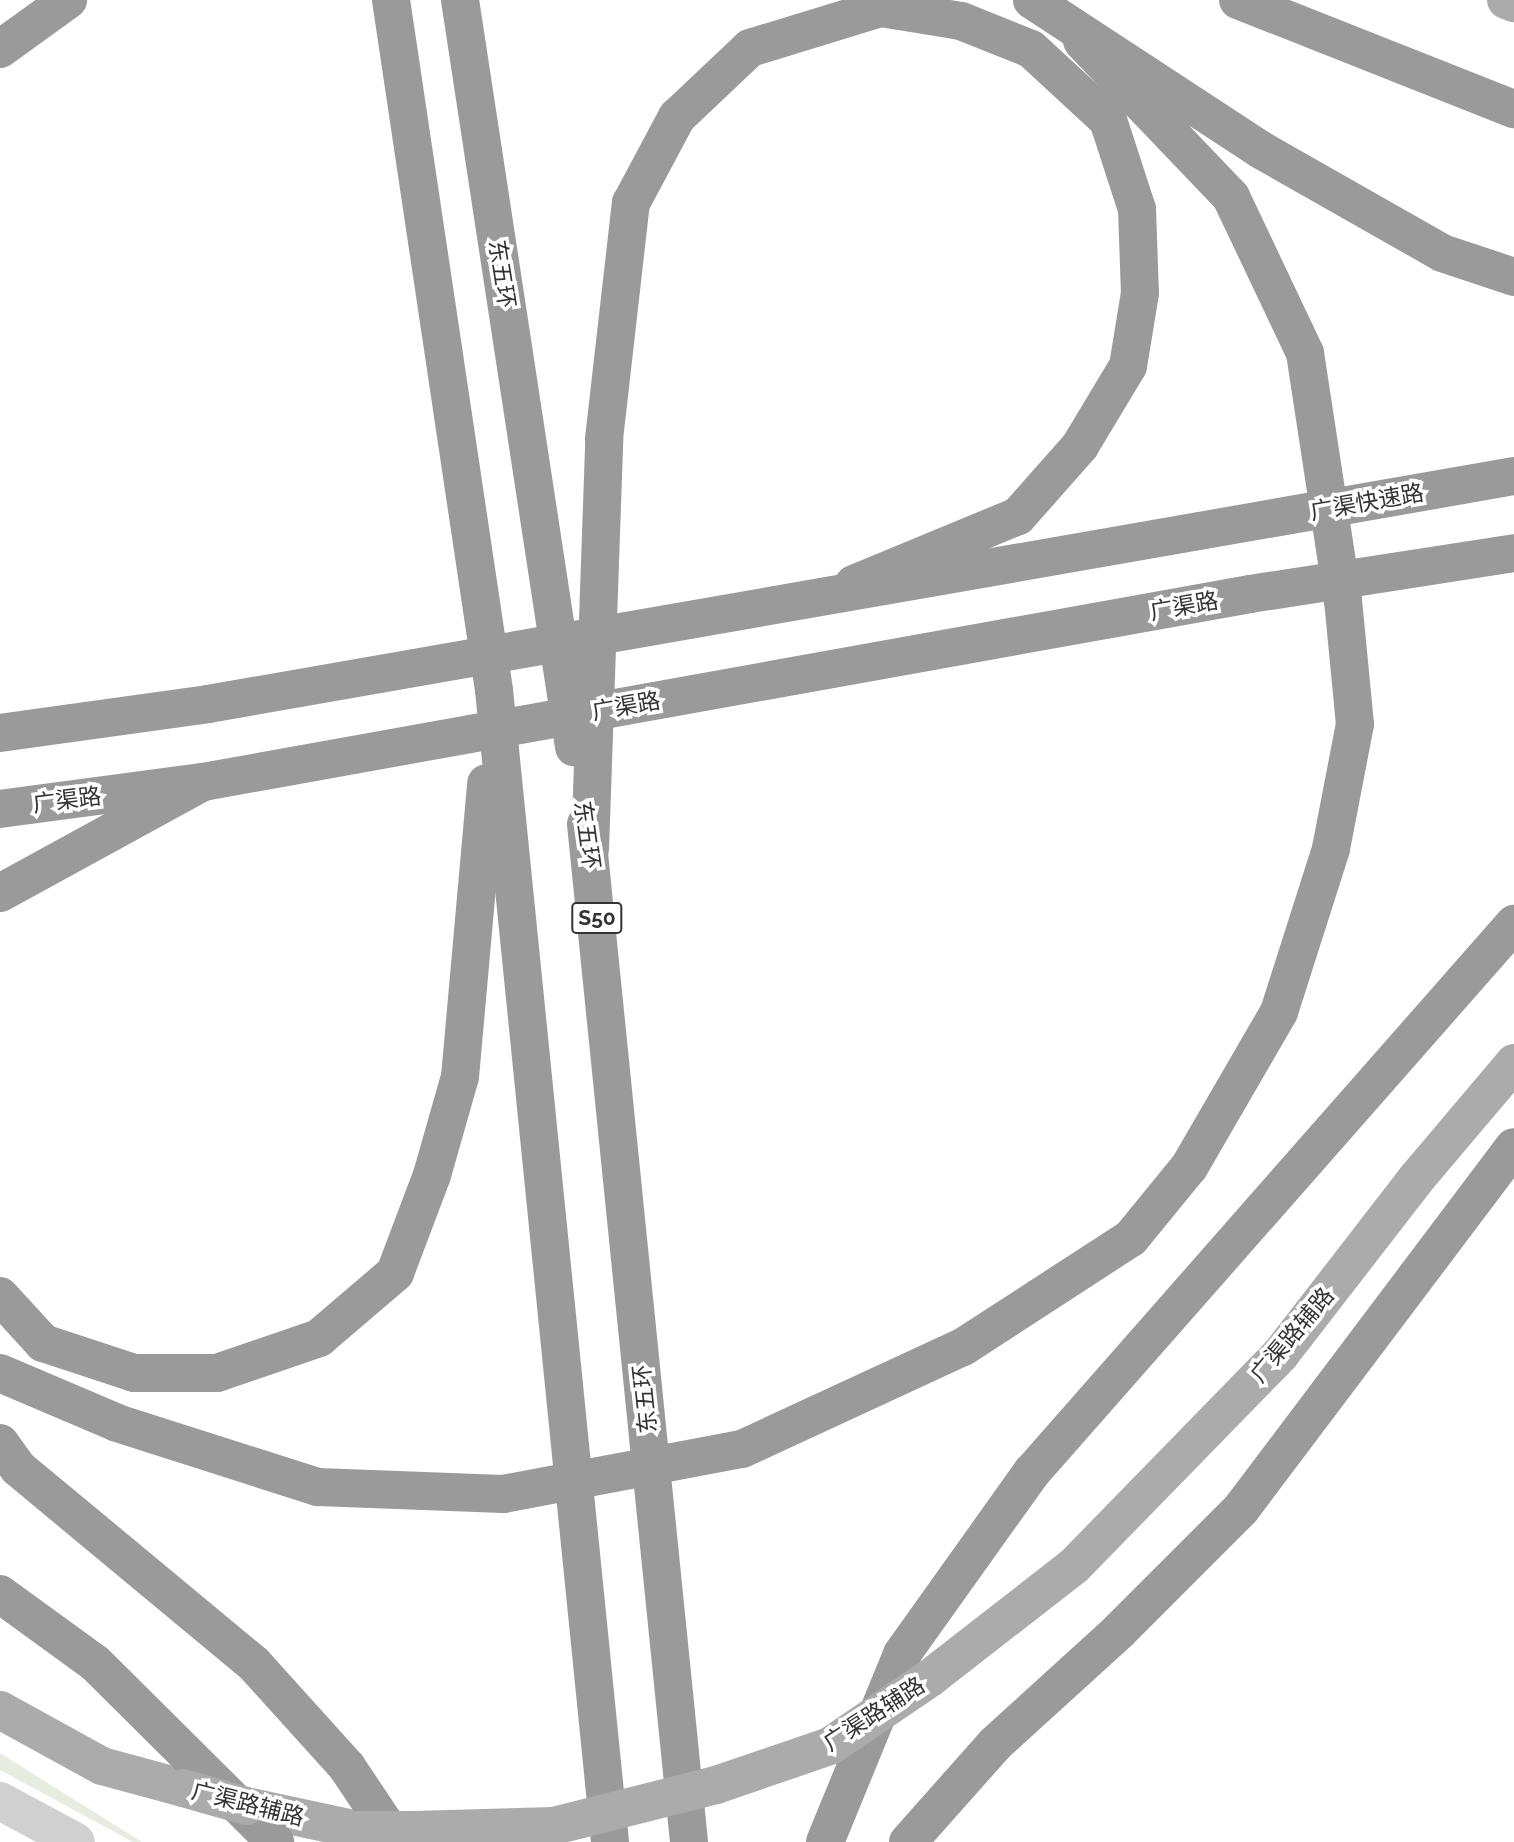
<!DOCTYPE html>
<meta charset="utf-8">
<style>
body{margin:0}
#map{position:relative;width:1514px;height:1842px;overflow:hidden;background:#fff;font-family:Raleway,"Noto Sans SC",sans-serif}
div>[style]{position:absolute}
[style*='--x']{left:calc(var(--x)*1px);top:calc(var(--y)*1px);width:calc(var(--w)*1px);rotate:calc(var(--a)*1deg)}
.green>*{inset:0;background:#e6ecdf}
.minor>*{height:38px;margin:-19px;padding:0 19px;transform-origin:19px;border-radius:19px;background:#d0d0d0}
.major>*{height:38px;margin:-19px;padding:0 19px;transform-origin:19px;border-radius:19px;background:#ababab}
.highway>*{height:38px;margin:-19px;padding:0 19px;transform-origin:19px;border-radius:19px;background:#9a9a9a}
.major-bridge>*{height:38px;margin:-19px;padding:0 19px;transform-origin:19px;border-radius:19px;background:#ababab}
.highway-bridge>*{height:38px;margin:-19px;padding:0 19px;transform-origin:19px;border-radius:19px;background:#9a9a9a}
span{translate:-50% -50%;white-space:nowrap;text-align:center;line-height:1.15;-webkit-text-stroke:7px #fff;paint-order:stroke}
.shield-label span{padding:2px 5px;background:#fff;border:2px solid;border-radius:5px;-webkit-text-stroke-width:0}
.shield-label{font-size:21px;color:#333;font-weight:700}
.street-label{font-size:23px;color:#333}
</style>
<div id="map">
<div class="green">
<i style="clip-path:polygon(0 1753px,142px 1842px,133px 1842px,0 1770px)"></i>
</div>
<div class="minor">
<i style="--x:0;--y:1801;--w:86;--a:28.3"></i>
</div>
<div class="major">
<i style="--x:1506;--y:0;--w:9;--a:21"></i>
<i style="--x:930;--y:1678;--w:182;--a:-37.9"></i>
<i style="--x:1074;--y:1566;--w:295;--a:-45.7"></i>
<i style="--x:1280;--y:1355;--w:222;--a:-52.3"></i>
<i style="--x:1416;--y:1179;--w:152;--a:-49.8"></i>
<i style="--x:0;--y:1710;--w:116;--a:28.8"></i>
<i style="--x:102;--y:1766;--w:84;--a:15.2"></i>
<i style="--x:716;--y:1785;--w:120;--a:-18.9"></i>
<i style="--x:246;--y:1806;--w:115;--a:12.1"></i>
<i style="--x:414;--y:1830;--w:140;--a:-1.6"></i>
</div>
<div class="highway">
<i style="--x:391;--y:0;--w:698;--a:81.51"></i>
<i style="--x:494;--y:690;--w:1158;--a:84.25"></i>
<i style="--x:460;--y:0;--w:756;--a:81.32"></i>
<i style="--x:1238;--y:0;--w:297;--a:21.6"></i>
<i style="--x:1082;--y:41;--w:216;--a:46.3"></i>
<i style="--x:1231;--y:197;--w:173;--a:64.6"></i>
<i style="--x:1305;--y:353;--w:250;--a:81.3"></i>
<i style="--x:1343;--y:600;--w:125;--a:84.5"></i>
<i style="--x:1355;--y:724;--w:127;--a:100.9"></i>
<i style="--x:1331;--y:849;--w:171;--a:107.7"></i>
<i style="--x:1279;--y:1012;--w:179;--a:120.1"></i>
<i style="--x:0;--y:49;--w:84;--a:-35.8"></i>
<i style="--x:586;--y:824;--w:1023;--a:84.22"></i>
<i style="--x:590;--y:849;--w:410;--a:-88"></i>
<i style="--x:604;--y:439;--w:238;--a:-83.5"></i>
<i style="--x:631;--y:203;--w:98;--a:-61.9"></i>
<i style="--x:677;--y:117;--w:100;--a:-43.4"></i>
<i style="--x:750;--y:48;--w:137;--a:-17"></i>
<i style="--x:881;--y:8;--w:81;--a:9.2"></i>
<i style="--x:961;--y:21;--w:75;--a:21.8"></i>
<i style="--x:1031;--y:49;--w:105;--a:42.7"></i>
<i style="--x:1108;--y:120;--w:94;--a:72"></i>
<i style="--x:1137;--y:209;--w:84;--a:88"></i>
<i style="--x:1140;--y:293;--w:74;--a:99.3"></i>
<i style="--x:1128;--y:366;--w:93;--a:121"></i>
<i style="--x:1080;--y:446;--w:94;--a:131.5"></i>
<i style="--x:1018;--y:516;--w:178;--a:157.5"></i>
<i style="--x:0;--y:893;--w:229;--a:-28.7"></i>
<i style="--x:0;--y:1296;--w:64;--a:47.5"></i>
<i style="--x:43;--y:1343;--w:96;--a:18.2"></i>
<i style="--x:134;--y:1373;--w:83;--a:0"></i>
<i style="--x:217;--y:1373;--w:108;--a:-18.9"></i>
<i style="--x:319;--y:1338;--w:100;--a:-40.5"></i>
<i style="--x:395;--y:1273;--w:105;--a:-69.3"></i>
<i style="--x:432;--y:1175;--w:102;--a:-74.1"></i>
<i style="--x:460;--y:1077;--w:295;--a:-84.9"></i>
<i style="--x:0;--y:1443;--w:31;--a:54"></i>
<i style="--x:18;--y:1468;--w:307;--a:39.7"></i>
<i style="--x:254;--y:1664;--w:139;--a:47.9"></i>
<i style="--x:347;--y:1767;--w:90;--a:56.3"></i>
<i style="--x:0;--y:1594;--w:117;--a:36"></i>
<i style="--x:95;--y:1663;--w:254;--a:44.8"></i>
<i style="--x:825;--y:1842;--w:203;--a:-67.7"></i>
<i style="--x:902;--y:1654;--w:224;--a:-54.5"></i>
<i style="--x:1032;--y:1472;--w:730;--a:-48.67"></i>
<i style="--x:908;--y:1842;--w:131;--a:-48.4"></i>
<i style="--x:995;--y:1744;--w:168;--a:-42.3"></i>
<i style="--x:1119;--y:1631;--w:173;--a:-45"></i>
<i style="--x:1241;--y:1509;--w:453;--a:-53"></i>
</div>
<div class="major-bridge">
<i style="--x:830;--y:1746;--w:121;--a:-34.2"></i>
<i style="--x:183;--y:1788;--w:66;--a:15.9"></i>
<i style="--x:554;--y:1826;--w:167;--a:-14.2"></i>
<i style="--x:358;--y:1830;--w:56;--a:0"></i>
</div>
<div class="highway-bridge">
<i style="--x:1032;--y:0;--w:274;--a:33.2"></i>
<i style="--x:1261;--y:150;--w:208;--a:29.6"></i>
<i style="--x:1442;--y:253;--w:76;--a:18.4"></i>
<i style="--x:0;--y:733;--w:210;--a:-7.9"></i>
<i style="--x:208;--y:704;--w:1326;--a:-9.9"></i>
<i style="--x:0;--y:809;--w:205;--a:-7.6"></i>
<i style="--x:203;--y:782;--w:1064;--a:-10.18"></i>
<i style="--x:1250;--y:594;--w:267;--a:-8.8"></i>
<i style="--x:0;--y:1373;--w:127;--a:23.1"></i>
<i style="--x:117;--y:1423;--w:211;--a:17.7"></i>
<i style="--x:318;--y:1487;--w:185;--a:2.2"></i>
<i style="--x:503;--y:1494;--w:243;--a:-10.7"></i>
<i style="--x:742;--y:1449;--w:243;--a:-24.8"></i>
<i style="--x:963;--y:1347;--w:200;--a:-33"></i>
<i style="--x:1131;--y:1238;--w:92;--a:-50.8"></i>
</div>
<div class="shield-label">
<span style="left:597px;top:918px">S50</span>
</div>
<div class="street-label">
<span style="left:502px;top:274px;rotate:81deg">东五环</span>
<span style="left:1367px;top:502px;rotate:-10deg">广渠快速路</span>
<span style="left:1184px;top:606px;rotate:-10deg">广渠路</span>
<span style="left:626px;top:706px;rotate:-10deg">广渠路</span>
<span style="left:67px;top:800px;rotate:-7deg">广渠路</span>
<span style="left:587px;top:835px;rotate:82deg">东五环</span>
<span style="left:1292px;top:1335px;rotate:-50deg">广渠路辅路</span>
<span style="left:645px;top:1399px;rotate:-96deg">东五环</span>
<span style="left:874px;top:1714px;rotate:-33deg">广渠路辅路</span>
<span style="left:248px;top:1804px;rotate:14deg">广渠路辅路</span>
</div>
</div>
